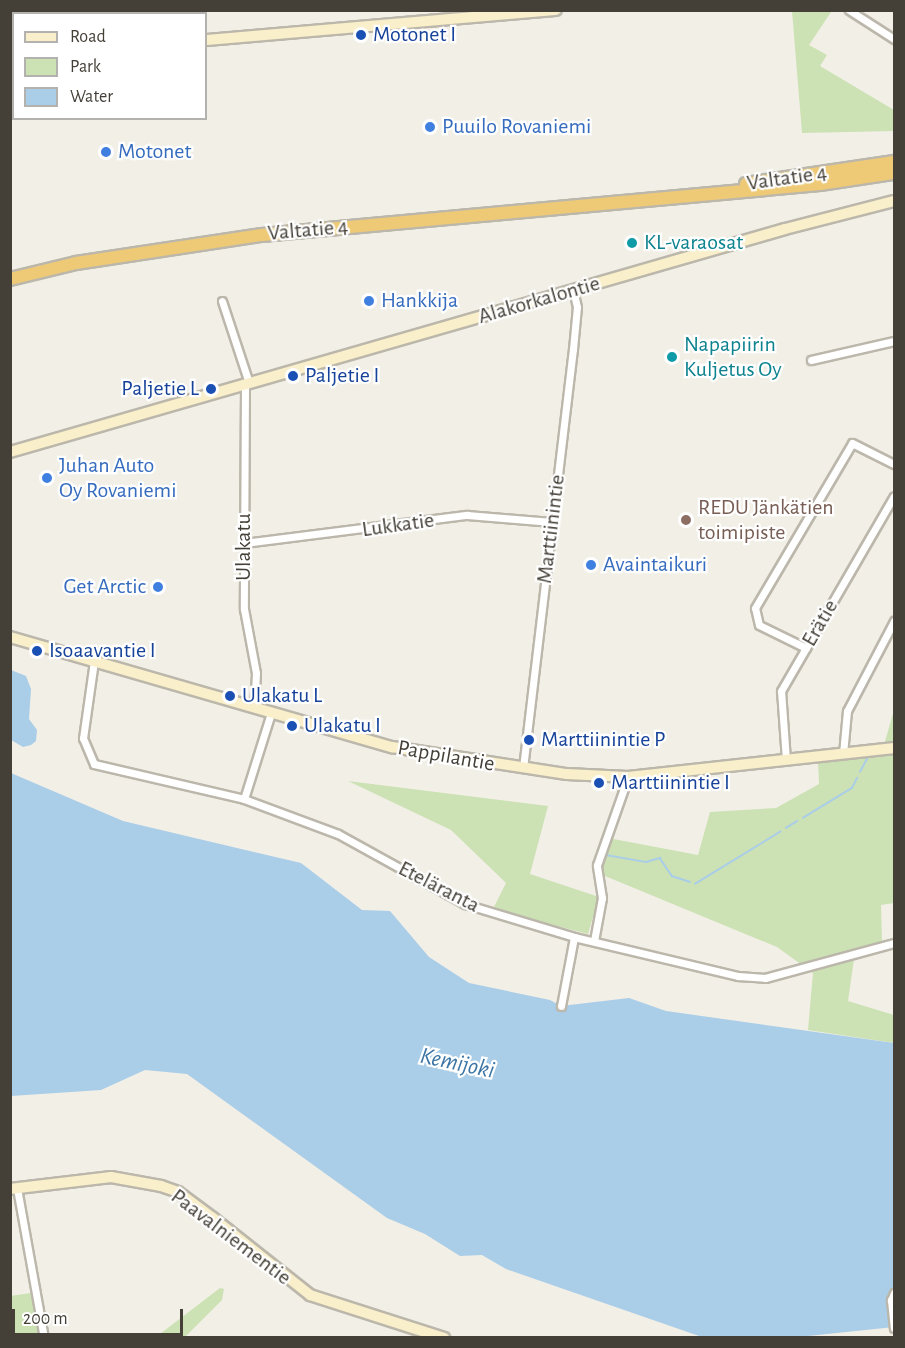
<!DOCTYPE html>
<meta charset="utf-8">
<style>
body{margin:0}
#map{position:relative;width:905px;height:1348px;overflow:hidden;background:#f2efe7;font-family:"Alegreya Sans",sans-serif}
div>[style]{position:absolute}
[style*='--x']{left:calc(var(--x)*1px);top:calc(var(--y)*1px);width:calc(var(--w)*1px);rotate:calc(var(--a)*1deg)}
.green>*{inset:0;background:#cce2b4}
.water>*{inset:0;background:#aacde8}
.stream>*{height:1.5px;margin:-0.75px;padding:0 0.75px;transform-origin:0.75px;border-radius:0.75px;background:#aacde8}
.roads{filter:drop-shadow(2px 0 #bcb7ab) drop-shadow(-2px 0 #bcb7ab) drop-shadow(0 2px #bcb7ab) drop-shadow(0 -2px #bcb7ab)}
.street>*{height:7px;margin:-3.5px;padding:0 3.5px;transform-origin:3.5px;border-radius:3.5px;background:#fff}
.secondary>*{height:10px;margin:-5px;padding:0 5px;transform-origin:5px;border-radius:5px;background:#f9efca}
.highway>*{height:12px;margin:-6px;padding:0 6px;transform-origin:6px;border-radius:6px;background:#efca76}
.dots>*{width:16px;height:16px;translate:-50% -50%;box-sizing:border-box;border:3px solid #fff;border-radius:50%}
span{translate:-50% -50%;white-space:nowrap;text-align:center;line-height:1.15;-webkit-text-stroke:4.5px #fff;paint-order:stroke}
.transit-label{font-size:22px;color:#164399}
.left{translate:0 -50%;text-align:left}
.right{translate:-100% -50%;text-align:right}
.shop-label{font-size:22px;color:#366cbe}
.street-label{font-size:22px;color:#443f37}
.culture-label{font-size:22px;color:#0d838f}
.education-label{font-size:22px;color:#785e54}
.water-label{font-size:24px;color:#3b75a5;font-style:italic}
.frame{position:absolute;inset:0;border:12px solid #443f37;pointer-events:none}
.legend{position:absolute;left:12px;top:12px;width:195px;height:108px;box-sizing:border-box;background:#fff;border:2px solid #b4b2af;margin:0;padding:8px 10px;list-style:none;font-size:18px;color:#443f37}
.legend li{display:flex;align-items:center;gap:12px;height:30px}
.legend b{width:30px;border:2px solid #b4b2af}
.scale{position:absolute;left:12px;top:1309px;width:171px;height:27px;box-sizing:border-box;border:3px solid #443f37;border-top:0;padding-left:8px;font-size:18px;line-height:21px;white-space:nowrap;color:#443f37;-webkit-text-stroke:4px #fff;paint-order:stroke}
</style>
<div id="map">
<div class="green">
<i style="clip-path:polygon(792px 11px,831px 12px,809px 45px,827px 55px,820px 66px,894px 110px,894px 131px,802px 133px)"></i>
<i style="clip-path:polygon(894px 710px,894px 903px,881px 905px,882px 941px,855px 952px,848px 1001px,894px 1015px,894px 1043px,808px 1030px,813px 973px,777px 947px,605px 876px,588px 934px,493px 909px,506px 883px,451px 830px,348px 781px,548px 806px,530px 874px,596px 896px,608px 838px,698px 855px,710px 812px,776px 808px,819px 784px,818px 759px,882px 752px)"></i>
<i style="clip-path:polygon(220px 1288px,224px 1289px,222px 1300px,185px 1337px,156px 1337px)"></i>
<i style="clip-path:polygon(31px 1293px,41px 1337px,11px 1337px,10px 1296px)"></i>
</div>
<div class="water">
<i style="clip-path:polygon(11px 670px,26px 676px,31px 689px,29px 719px,37px 730px,36px 741px,31px 745px,23px 747px,11px 740px)"></i>
<i style="clip-path:polygon(11px 773px,123px 821px,301px 863px,362px 910px,390px 911px,429px 957px,469px 983px,550px 1000px,561px 1006px,629px 998px,666px 1011px,894px 1043px,894px 1327px,789px 1338px,702px 1337px,506px 1269px,482px 1255px,460px 1256px,425px 1234px,387px 1218px,187px 1074px,145px 1070px,101px 1090px,11px 1096px)"></i>
</div>
<div class="stream">
<i style="--x:860;--y:772;--w:17;--a:-62"></i>
<i style="--x:803;--y:818;--w:57;--a:-31.5"></i>
<i style="--x:852;--y:788;--w:11;--a:-63"></i>
<i style="--x:786;--y:828;--w:13;--a:-32"></i>
<i style="--x:606;--y:855;--w:41;--a:9.9"></i>
<i style="--x:646;--y:862;--w:15;--a:-16"></i>
<i style="--x:660;--y:858;--w:22;--a:56"></i>
<i style="--x:672;--y:876;--w:19;--a:18"></i>
<i style="--x:695;--y:884;--w:100;--a:-31.5"></i>
</div>
<div class="roads">
<div class="street">
<i style="--x:849;--y:10;--w:54;--a:32.8"></i>
<i style="--x:222;--y:301;--w:86;--a:71.8"></i>
<i style="--x:811;--y:360;--w:85;--a:-12.9"></i>
<i style="--x:245;--y:385;--w:224;--a:90.3"></i>
<i style="--x:244;--y:609;--w:65;--a:79.4"></i>
<i style="--x:256;--y:673;--w:35;--a:93"></i>
<i style="--x:244;--y:543;--w:225;--a:-7.2"></i>
<i style="--x:467;--y:515;--w:85;--a:4.7"></i>
<i style="--x:806;--y:648;--w:52;--a:-153.9"></i>
<i style="--x:759;--y:625;--w:17;--a:-103"></i>
<i style="--x:755;--y:608;--w:191;--a:-59.5"></i>
<i style="--x:852;--y:443;--w:47;--a:26.6"></i>
<i style="--x:94;--y:661;--w:78;--a:98.1"></i>
<i style="--x:83;--y:738;--w:28;--a:67"></i>
<i style="--x:94;--y:764;--w:154;--a:13.1"></i>
<i style="--x:244;--y:799;--w:100;--a:20.4"></i>
<i style="--x:338;--y:834;--w:145;--a:28.9"></i>
<i style="--x:465;--y:904;--w:114;--a:16.8"></i>
<i style="--x:574;--y:937;--w:169;--a:13.4"></i>
<i style="--x:738;--y:976;--w:27;--a:4"></i>
<i style="--x:765;--y:978;--w:134;--a:-15.2"></i>
<i style="--x:843;--y:754;--w:43;--a:-84.7"></i>
<i style="--x:847;--y:711;--w:102;--a:-62.4"></i>
<i style="--x:786;--y:760;--w:69;--a:-94.1"></i>
<i style="--x:781;--y:691;--w:225;--a:-59.9"></i>
<i style="--x:523;--y:768;--w:422;--a:-83.2"></i>
<i style="--x:573;--y:349;--w:42;--a:-84.6"></i>
<i style="--x:577;--y:307;--w:17;--a:-103"></i>
<i style="--x:244;--y:799;--w:90;--a:-72.6"></i>
<i style="--x:594;--y:941;--w:44;--a:-79.5"></i>
<i style="--x:602;--y:898;--w:33;--a:-99"></i>
<i style="--x:597;--y:865;--w:93;--a:-70.6"></i>
<i style="--x:561;--y:1006;--w:70;--a:-79.3"></i>
<i style="--x:17;--y:1188;--w:152;--a:79.8"></i>
<i style="--x:894;--y:1293;--w:8;--a:113"></i>
<i style="--x:891;--y:1300;--w:28;--a:84"></i>
</div>
<div class="secondary">
<i style="--x:206;--y:40;--w:351;--a:-4.9"></i>
<i style="--x:10;--y:83;--w:4;--a:-14"></i>
<i style="--x:10;--y:452;--w:806;--a:-16.05"></i>
<i style="--x:785;--y:229;--w:113;--a:-14.4"></i>
<i style="--x:10;--y:637;--w:398;--a:16.1"></i>
<i style="--x:392;--y:747;--w:177;--a:8.8"></i>
<i style="--x:567;--y:774;--w:61;--a:2.8"></i>
<i style="--x:628;--y:777;--w:268;--a:-6.2"></i>
<i style="--x:10;--y:1189;--w:102;--a:-6.8"></i>
<i style="--x:111;--y:1177;--w:51;--a:10.2"></i>
<i style="--x:161;--y:1186;--w:18;--a:19"></i>
<i style="--x:178;--y:1192;--w:44;--a:36.6"></i>
<i style="--x:213;--y:1218;--w:124;--a:38.4"></i>
<i style="--x:310;--y:1295;--w:141;--a:17.8"></i>
</div>
<div class="highway">
<i style="--x:746;--y:184;--w:150;--a:-8.5"></i>
<i style="--x:10;--y:279;--w:68;--a:-13.6"></i>
<i style="--x:76;--y:263;--w:188;--a:-8.6"></i>
<i style="--x:262;--y:235;--w:560;--a:-5.22"></i>
<i style="--x:820;--y:184;--w:75;--a:-8.5"></i>
</div>
</div>
<div class="dots">
<i style="left:361px;top:35px;background:#1a4fb4"></i>
<i style="left:430px;top:127px;background:#3f7fe0"></i>
<i style="left:106px;top:152px;background:#3f7fe0"></i>
<i style="left:632px;top:243px;background:#0f9aa8"></i>
<i style="left:369px;top:301px;background:#3f7fe0"></i>
<i style="left:672px;top:357px;background:#0f9aa8"></i>
<i style="left:293px;top:376px;background:#1a4fb4"></i>
<i style="left:211px;top:389px;background:#1a4fb4"></i>
<i style="left:47px;top:478px;background:#3f7fe0"></i>
<i style="left:686px;top:520px;background:#8d6e63"></i>
<i style="left:591px;top:565px;background:#3f7fe0"></i>
<i style="left:158px;top:587px;background:#3f7fe0"></i>
<i style="left:37px;top:651px;background:#1a4fb4"></i>
<i style="left:230px;top:696px;background:#1a4fb4"></i>
<i style="left:292px;top:726px;background:#1a4fb4"></i>
<i style="left:529px;top:740px;background:#1a4fb4"></i>
<i style="left:599px;top:783px;background:#1a4fb4"></i>
</div>
<div class="transit-label">
<span class="left" style="left:373px;top:35px">Motonet I</span>
<span class="left" style="left:305px;top:376px">Paljetie I</span>
<span class="right" style="left:199px;top:389px">Paljetie L</span>
<span class="left" style="left:49px;top:651px">Isoaavantie I</span>
<span class="left" style="left:242px;top:696px">Ulakatu L</span>
<span class="left" style="left:304px;top:726px">Ulakatu I</span>
<span class="left" style="left:541px;top:740px">Marttiinintie P</span>
<span class="left" style="left:611px;top:783px">Marttiinintie I</span>
</div>
<div class="shop-label">
<span class="left" style="left:442px;top:127px">Puuilo Rovaniemi</span>
<span class="left" style="left:118px;top:152px">Motonet</span>
<span class="left" style="left:381px;top:301px">Hankkija</span>
<span class="left" style="left:59px;top:478px">Juhan Auto<br>Oy Rovaniemi</span>
<span class="left" style="left:603px;top:565px">Avaintaikuri</span>
<span class="right" style="left:146px;top:587px">Get Arctic</span>
</div>
<div class="street-label">
<span style="left:787px;top:178px;rotate:-8deg">Valtatie 4</span>
<span style="left:308px;top:230px;rotate:-5deg">Valtatie 4</span>
<span style="left:539px;top:300px;rotate:-16deg">Alakorkalontie</span>
<span style="left:398px;top:525px;rotate:-8deg">Lukkatie</span>
<span style="left:551px;top:529px;rotate:-83deg">Marttiinintie</span>
<span style="left:244px;top:547px;rotate:-90deg">Ulakatu</span>
<span style="left:820px;top:623px;rotate:-60deg">Erätie</span>
<span style="left:446px;top:756px;rotate:10deg">Pappilantie</span>
<span style="left:439px;top:887px;rotate:27deg">Eteläranta</span>
<span style="left:231px;top:1237px;rotate:37deg">Paavalniementie</span>
</div>
<div class="culture-label">
<span class="left" style="left:644px;top:243px">KL-varaosat</span>
<span class="left" style="left:684px;top:357px">Napapiirin<br>Kuljetus Oy</span>
</div>
<div class="education-label">
<span class="left" style="left:698px;top:520px">REDU Jänkätien<br>toimipiste</span>
</div>
<div class="water-label">
<span style="left:457px;top:1064px;rotate:12deg">Kemijoki</span>
</div>
<div class="frame"></div>
<ul class="legend">
<li><b style="height:8px;background:#f9efca"></b>Road</li>
<li><b style="height:16px;background:#cce2b4"></b>Park</li>
<li><b style="height:16px;background:#aacde8"></b>Water</li>
</ul>
<div class="scale">200 m</div>
</div>
